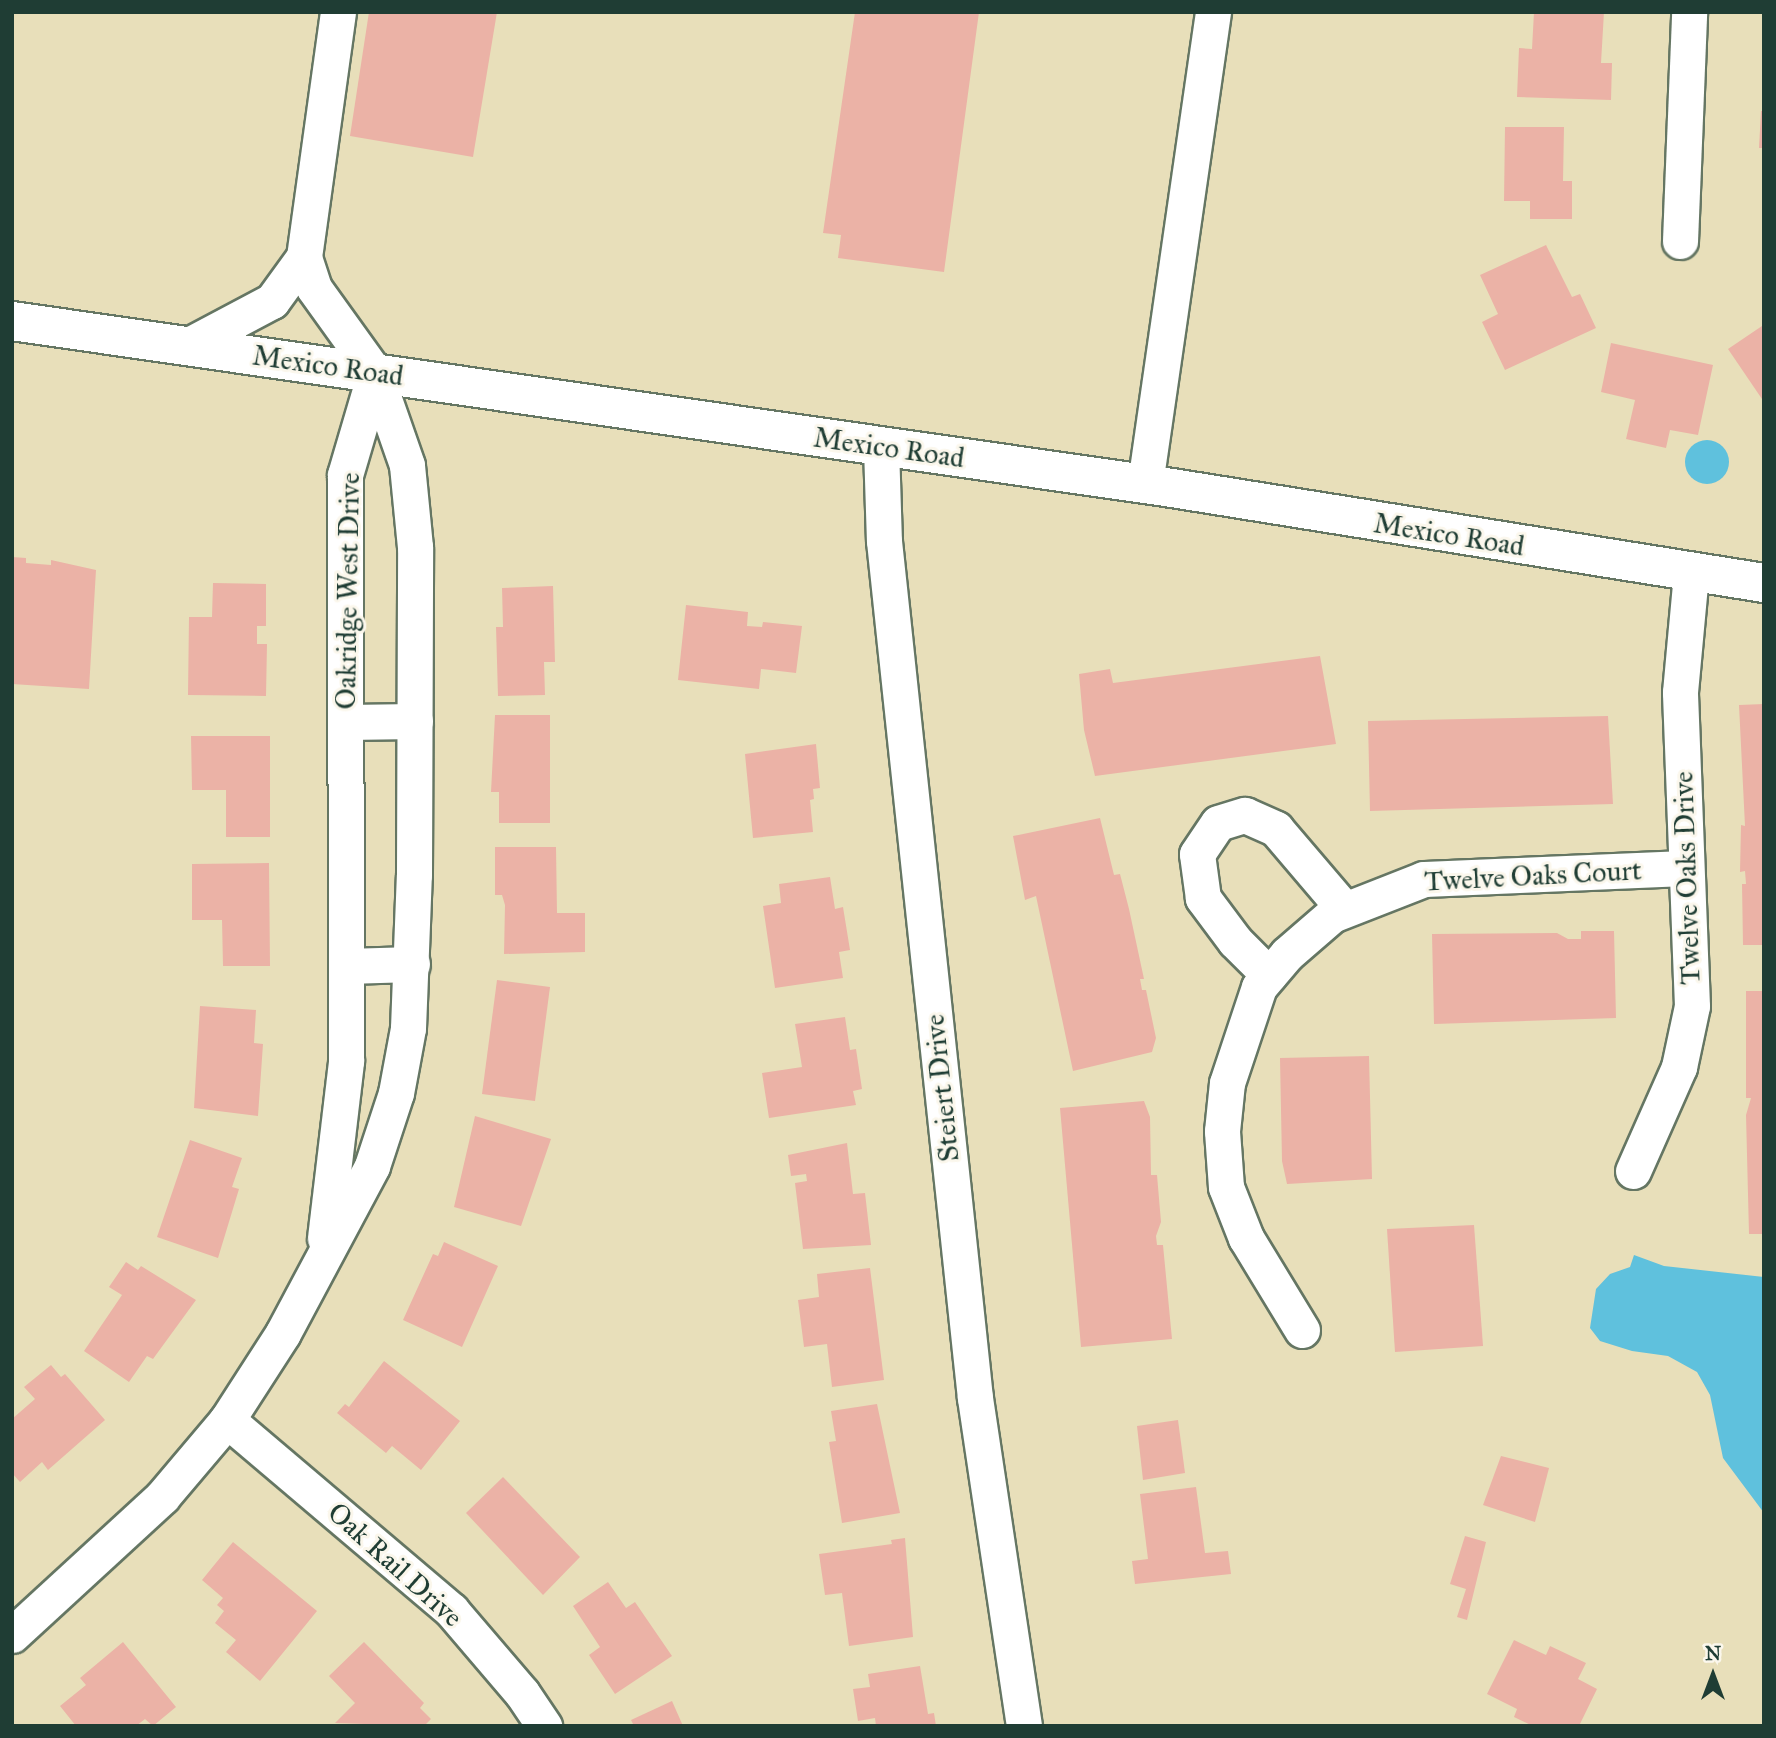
<!DOCTYPE html>
<style>
body{margin:0}
#map{position:relative;width:1776px;height:1738px;overflow:hidden;background:#e8dfba;font-family:"IM FELL Great Primer",serif}
div>[style]{position:absolute}
[style*='--x']{left:calc(var(--x)*1px);top:calc(var(--y)*1px);width:calc(var(--w)*1px);rotate:calc(var(--a)*1deg)}
.water>*{inset:0;background:#5fc1dd}
.round{border-radius:50%}
.building>*{inset:0;background:#ebb2a6}
.roads{filter:drop-shadow(2px 0 #657663) drop-shadow(-2px 0 #657663) drop-shadow(0 2px #657663) drop-shadow(0 -2px #657663)}
.minor>*{height:35px;margin:-17.5px;padding:0 17.5px;transform-origin:17.5px;border-radius:17.5px;background:#fff}
.major>*{height:38px;margin:-19px;padding:0 19px;transform-origin:19px;border-radius:19px;background:#fff}
span{translate:-50% -50%;white-space:nowrap;text-align:center;line-height:1.15;-webkit-text-stroke:6px #fbf7ec;paint-order:stroke}
.street-label{font-size:28px;color:#1f3d34}
.frame{position:absolute;inset:0;border:14px solid #1f3d34;pointer-events:none}
.north{position:absolute;left:1678px;top:1640px;width:70px;height:70px;-webkit-text-stroke:5px #fbf7ec;paint-order:stroke;rotate:0deg;font-size:19px;font-weight:700;line-height:28px;text-align:center;color:#1f3d34}
.north::after{content:'';display:block;margin:auto;width:24px;height:32px;background:#1f3d34;clip-path:polygon(50% 0,100% 100%,50% 72%,0 100%)}
</style>
<div id="map">
<div class="water">
<i class="round" style="left:1685px;top:440px;width:44px;height:44px"></i>
<i style="clip-path:polygon(1634px 1255px,1664px 1266px,1764px 1277px,1764px 1513px,1723px 1458px,1710px 1395px,1697px 1372px,1668px 1356px,1632px 1351px,1600px 1341px,1590px 1328px,1596px 1289px,1610px 1274px,1630px 1267px)"></i>
</div>
<div class="building">
<i style="clip-path:polygon(369px 12px,497px 12px,473px 157px,350px 136px)"></i>
<i style="clip-path:polygon(855px 12px,979px 12px,944px 272px,838px 258px,841px 235px,823px 233px)"></i>
<i style="clip-path:polygon(1534px 12px,1604px 12px,1601px 63px,1612px 63px,1611px 100px,1517px 97px,1519px 48px,1532px 49px)"></i>
<i style="clip-path:polygon(1761px 111px,1764px 111px,1764px 148px,1759px 148px)"></i>
<i style="clip-path:polygon(1505px 127px,1564px 127px,1563px 181px,1572px 181px,1572px 219px,1530px 219px,1530px 201px,1504px 201px)"></i>
<i style="clip-path:polygon(1546px 245px,1572px 297px,1580px 294px,1596px 328px,1505px 370px,1482px 322px,1498px 314px,1480px 275px)"></i>
<i style="clip-path:polygon(1762px 326px,1764px 329px,1764px 402px,1728px 349px)"></i>
<i style="clip-path:polygon(1611px 343px,1713px 365px,1698px 435px,1670px 430px,1666px 448px,1626px 439px,1635px 400px,1601px 392px)"></i>
<i style="clip-path:polygon(12px 557px,26px 558px,26px 563px,51px 565px,51px 560px,96px 570px,89px 689px,12px 684px)"></i>
<i style="clip-path:polygon(213px 583px,266px 584px,266px 626px,257px 626px,257px 644px,267px 644px,266px 696px,188px 695px,189px 617px,212px 617px)"></i>
<i style="clip-path:polygon(553px 586px,555px 662px,544px 662px,545px 695px,498px 696px,496px 627px,503px 627px,502px 588px)"></i>
<i style="clip-path:polygon(686px 605px,748px 612px,747px 626px,762px 627px,763px 622px,802px 626px,796px 673px,761px 669px,759px 689px,678px 680px)"></i>
<i style="clip-path:polygon(1320px 656px,1336px 744px,1095px 776px,1084px 730px,1079px 674px,1110px 669px,1113px 683px)"></i>
<i style="clip-path:polygon(1764px 704px,1764px 945px,1743px 945px,1742px 884px,1746px 884px,1745px 871px,1740px 872px,1741px 825px,1745px 826px,1739px 705px)"></i>
<i style="clip-path:polygon(495px 715px,550px 715px,550px 823px,499px 823px,499px 792px,491px 792px)"></i>
<i style="clip-path:polygon(1608px 716px,1613px 804px,1370px 811px,1368px 721px)"></i>
<i style="clip-path:polygon(191px 736px,270px 736px,270px 837px,226px 837px,226px 790px,192px 790px)"></i>
<i style="clip-path:polygon(816px 744px,820px 788px,813px 789px,814px 799px,810px 800px,813px 832px,753px 838px,745px 754px)"></i>
<i style="clip-path:polygon(1100px 818px,1114px 875px,1120px 874px,1129px 909px,1144px 979px,1140px 979px,1142px 990px,1146px 990px,1156px 1038px,1152px 1052px,1073px 1071px,1036px 896px,1025px 900px,1013px 836px)"></i>
<i style="clip-path:polygon(495px 847px,556px 847px,557px 913px,585px 913px,585px 952px,504px 954px,505px 905px,502px 895px,495px 895px)"></i>
<i style="clip-path:polygon(269px 863px,270px 966px,223px 966px,222px 920px,192px 920px,192px 864px)"></i>
<i style="clip-path:polygon(830px 877px,835px 909px,843px 907px,850px 950px,839px 952px,843px 978px,775px 988px,763px 906px,781px 903px,779px 884px)"></i>
<i style="clip-path:polygon(1581px 931px,1614px 931px,1616px 1018px,1434px 1024px,1432px 934px,1557px 933px,1568px 939px,1581px 939px)"></i>
<i style="clip-path:polygon(497px 980px,550px 987px,535px 1101px,482px 1094px)"></i>
<i style="clip-path:polygon(1746px 991px,1764px 991px,1764px 1234px,1749px 1234px,1746px 1115px,1751px 1098px,1746px 1098px)"></i>
<i style="clip-path:polygon(200px 1006px,256px 1010px,254px 1043px,263px 1044px,258px 1116px,194px 1108px)"></i>
<i style="clip-path:polygon(845px 1017px,850px 1050px,856px 1049px,862px 1089px,853px 1091px,856px 1105px,769px 1118px,762px 1073px,802px 1067px,795px 1024px)"></i>
<i style="clip-path:polygon(1369px 1056px,1372px 1179px,1287px 1184px,1282px 1161px,1280px 1058px)"></i>
<i style="clip-path:polygon(1144px 1101px,1150px 1117px,1151px 1175px,1157px 1175px,1161px 1222px,1156px 1236px,1157px 1245px,1163px 1245px,1172px 1339px,1081px 1347px,1060px 1108px)"></i>
<i style="clip-path:polygon(475px 1116px,551px 1139px,521px 1226px,454px 1207px)"></i>
<i style="clip-path:polygon(190px 1140px,242px 1158px,232px 1187px,239px 1189px,218px 1258px,157px 1237px)"></i>
<i style="clip-path:polygon(847px 1143px,853px 1194px,865px 1193px,871px 1245px,803px 1249px,795px 1183px,807px 1181px,806px 1174px,791px 1176px,788px 1155px)"></i>
<i style="clip-path:polygon(1474px 1225px,1483px 1346px,1395px 1352px,1387px 1229px)"></i>
<i style="clip-path:polygon(444px 1242px,498px 1266px,462px 1347px,403px 1320px,433px 1254px,438px 1256px)"></i>
<i style="clip-path:polygon(126px 1262px,138px 1270px,141px 1266px,196px 1300px,153px 1359px,147px 1356px,129px 1382px,84px 1351px,122px 1295px,109px 1287px)"></i>
<i style="clip-path:polygon(870px 1268px,884px 1380px,832px 1387px,827px 1344px,804px 1347px,798px 1300px,819px 1297px,817px 1274px)"></i>
<i style="clip-path:polygon(384px 1361px,460px 1421px,421px 1470px,392px 1446px,386px 1453px,337px 1413px,345px 1404px,349px 1407px)"></i>
<i style="clip-path:polygon(51px 1365px,61px 1377px,65px 1374px,105px 1420px,48px 1470px,42px 1462px,20px 1482px,12px 1473px,12px 1419px,35px 1399px,24px 1387px)"></i>
<i style="clip-path:polygon(877px 1404px,900px 1513px,842px 1523px,829px 1442px,836px 1441px,831px 1411px)"></i>
<i style="clip-path:polygon(1178px 1420px,1185px 1473px,1143px 1480px,1137px 1426px)"></i>
<i style="clip-path:polygon(1501px 1456px,1549px 1468px,1535px 1522px,1483px 1505px)"></i>
<i style="clip-path:polygon(503px 1477px,580px 1557px,543px 1595px,466px 1513px)"></i>
<i style="clip-path:polygon(1196px 1487px,1205px 1553px,1228px 1551px,1231px 1574px,1135px 1584px,1132px 1561px,1148px 1559px,1140px 1494px)"></i>
<i style="clip-path:polygon(1465px 1536px,1486px 1542px,1467px 1620px,1457px 1617px,1466px 1589px,1450px 1584px)"></i>
<i style="clip-path:polygon(905px 1538px,913px 1637px,849px 1646px,842px 1593px,825px 1595px,819px 1554px,892px 1544px,891px 1540px)"></i>
<i style="clip-path:polygon(233px 1542px,317px 1611px,260px 1681px,226px 1652px,236px 1640px,215px 1623px,224px 1611px,217px 1605px,223px 1598px,202px 1580px)"></i>
<i style="clip-path:polygon(608px 1582px,626px 1608px,635px 1602px,672px 1656px,615px 1694px,589px 1655px,600px 1647px,573px 1606px)"></i>
<i style="clip-path:polygon(1514px 1640px,1546px 1655px,1550px 1646px,1586px 1663px,1578px 1679px,1597px 1689px,1579px 1726px,1533px 1726px,1514px 1717px,1517px 1709px,1487px 1694px)"></i>
<i style="clip-path:polygon(123px 1642px,176px 1707px,153px 1726px,145px 1719px,136px 1726px,76px 1726px,60px 1706px,86px 1685px,80px 1678px)"></i>
<i style="clip-path:polygon(364px 1642px,424px 1703px,420px 1708px,431px 1719px,424px 1726px,335px 1723px,355px 1703px,329px 1676px)"></i>
<i style="clip-path:polygon(920px 1666px,928px 1714px,934px 1713px,936px 1726px,876px 1726px,875px 1718px,858px 1721px,853px 1689px,870px 1687px,868px 1674px)"></i>
<i style="clip-path:polygon(672px 1701px,683px 1726px,634px 1726px,631px 1720px)"></i>
</div>
<div class="roads">
<div class="minor">
<i style="--x:1680;--y:241;--w:229;--a:-87.7"></i>
<i style="--x:187;--y:346;--w:96;--a:-27.9"></i>
<i style="--x:272;--y:301;--w:54;--a:-54"></i>
<i style="--x:304;--y:257;--w:247;--a:-82.1"></i>
<i style="--x:881;--y:447;--w:94;--a:88.2"></i>
<i style="--x:884;--y:541;--w:862;--a:83.94"></i>
<i style="--x:975;--y:1398;--w:332;--a:81.5"></i>
<i style="--x:1145;--y:484;--w:477;--a:-81.8"></i>
<i style="--x:347;--y:722;--w:68;--a:-0.8"></i>
<i style="--x:347;--y:966;--w:65;--a:-1.8"></i>
<i style="--x:1269;--y:975;--w:48;--a:-135"></i>
<i style="--x:1235;--y:941;--w:54;--a:-126.7"></i>
<i style="--x:1203;--y:898;--w:44;--a:-97.8"></i>
<i style="--x:1197;--y:854;--w:37;--a:-56"></i>
<i style="--x:1218;--y:823;--w:28;--a:-17"></i>
<i style="--x:1245;--y:815;--w:34;--a:24"></i>
<i style="--x:1276;--y:829;--w:105;--a:49.6"></i>
<i style="--x:1633;--y:1171;--w:114;--a:-66.1"></i>
<i style="--x:1679;--y:1067;--w:62;--a:-78"></i>
<i style="--x:1692;--y:1006;--w:314;--a:-92.2"></i>
<i style="--x:1680;--y:692;--w:119;--a:-84.7"></i>
<i style="--x:325;--y:1238;--w:178;--a:-83.2"></i>
<i style="--x:346;--y:1061;--w:586;--a:-90.1"></i>
<i style="--x:345;--y:475;--w:106;--a:-73.6"></i>
<i style="--x:1302;--y:1330;--w:108;--a:-121.3"></i>
<i style="--x:1246;--y:1238;--w:55;--a:-111.4"></i>
<i style="--x:1226;--y:1187;--w:56;--a:-94.1"></i>
<i style="--x:1222;--y:1131;--w:48;--a:-84.1"></i>
<i style="--x:1227;--y:1083;--w:101;--a:-71.6"></i>
<i style="--x:1259;--y:987;--w:43;--a:-49.7"></i>
<i style="--x:1287;--y:954;--w:60;--a:-40.9"></i>
<i style="--x:1332;--y:915;--w:99;--a:-21.4"></i>
<i style="--x:1424;--y:879;--w:261;--a:-2.4"></i>
<i style="--x:227;--y:1420;--w:294;--a:40.3"></i>
<i style="--x:451;--y:1610;--w:109;--a:49.5"></i>
<i style="--x:522;--y:1693;--w:40;--a:56"></i>
<i style="--x:12;--y:1635;--w:204;--a:-42.6"></i>
<i style="--x:162;--y:1497;--w:101;--a:-49.8"></i>
<i style="--x:227;--y:1420;--w:103;--a:-57.2"></i>
<i style="--x:283;--y:1333;--w:189;--a:-61.9"></i>
<i style="--x:372;--y:1166;--w:77;--a:-71.8"></i>
<i style="--x:396;--y:1093;--w:66;--a:-79.5"></i>
<i style="--x:408;--y:1028;--w:153;--a:-87.8"></i>
<i style="--x:414;--y:875;--w:328;--a:-89.8"></i>
<i style="--x:415;--y:547;--w:82;--a:-95.6"></i>
<i style="--x:407;--y:465;--w:97;--a:-109.2"></i>
<i style="--x:375;--y:373;--w:105;--a:-125.7"></i>
<i style="--x:314;--y:288;--w:33;--a:-108"></i>
</div>
<div class="major">
<i style="--x:12;--y:321;--w:1172;--a:8.19"></i>
<i style="--x:1172;--y:488;--w:600;--a:9.12"></i>
</div>
</div>
<div class="street-label">
<span style="left:328px;top:366px;rotate:8deg">Mexico Road</span>
<span style="left:889px;top:448px;rotate:8deg">Mexico Road</span>
<span style="left:1449px;top:535px;rotate:9deg">Mexico Road</span>
<span style="left:348px;top:591px;rotate:-89deg">Oakridge West Drive</span>
<span style="left:1533px;top:876px;rotate:-3deg">Twelve Oaks Court</span>
<span style="left:1687px;top:878px;rotate:-92deg">Twelve Oaks Drive</span>
<span style="left:942px;top:1088px;rotate:-96deg">Steiert Drive</span>
<span style="left:395px;top:1565px;rotate:42deg">Oak Rail Drive</span>
</div>
<div class="frame"></div>
<div class="north">N</div>
</div>
